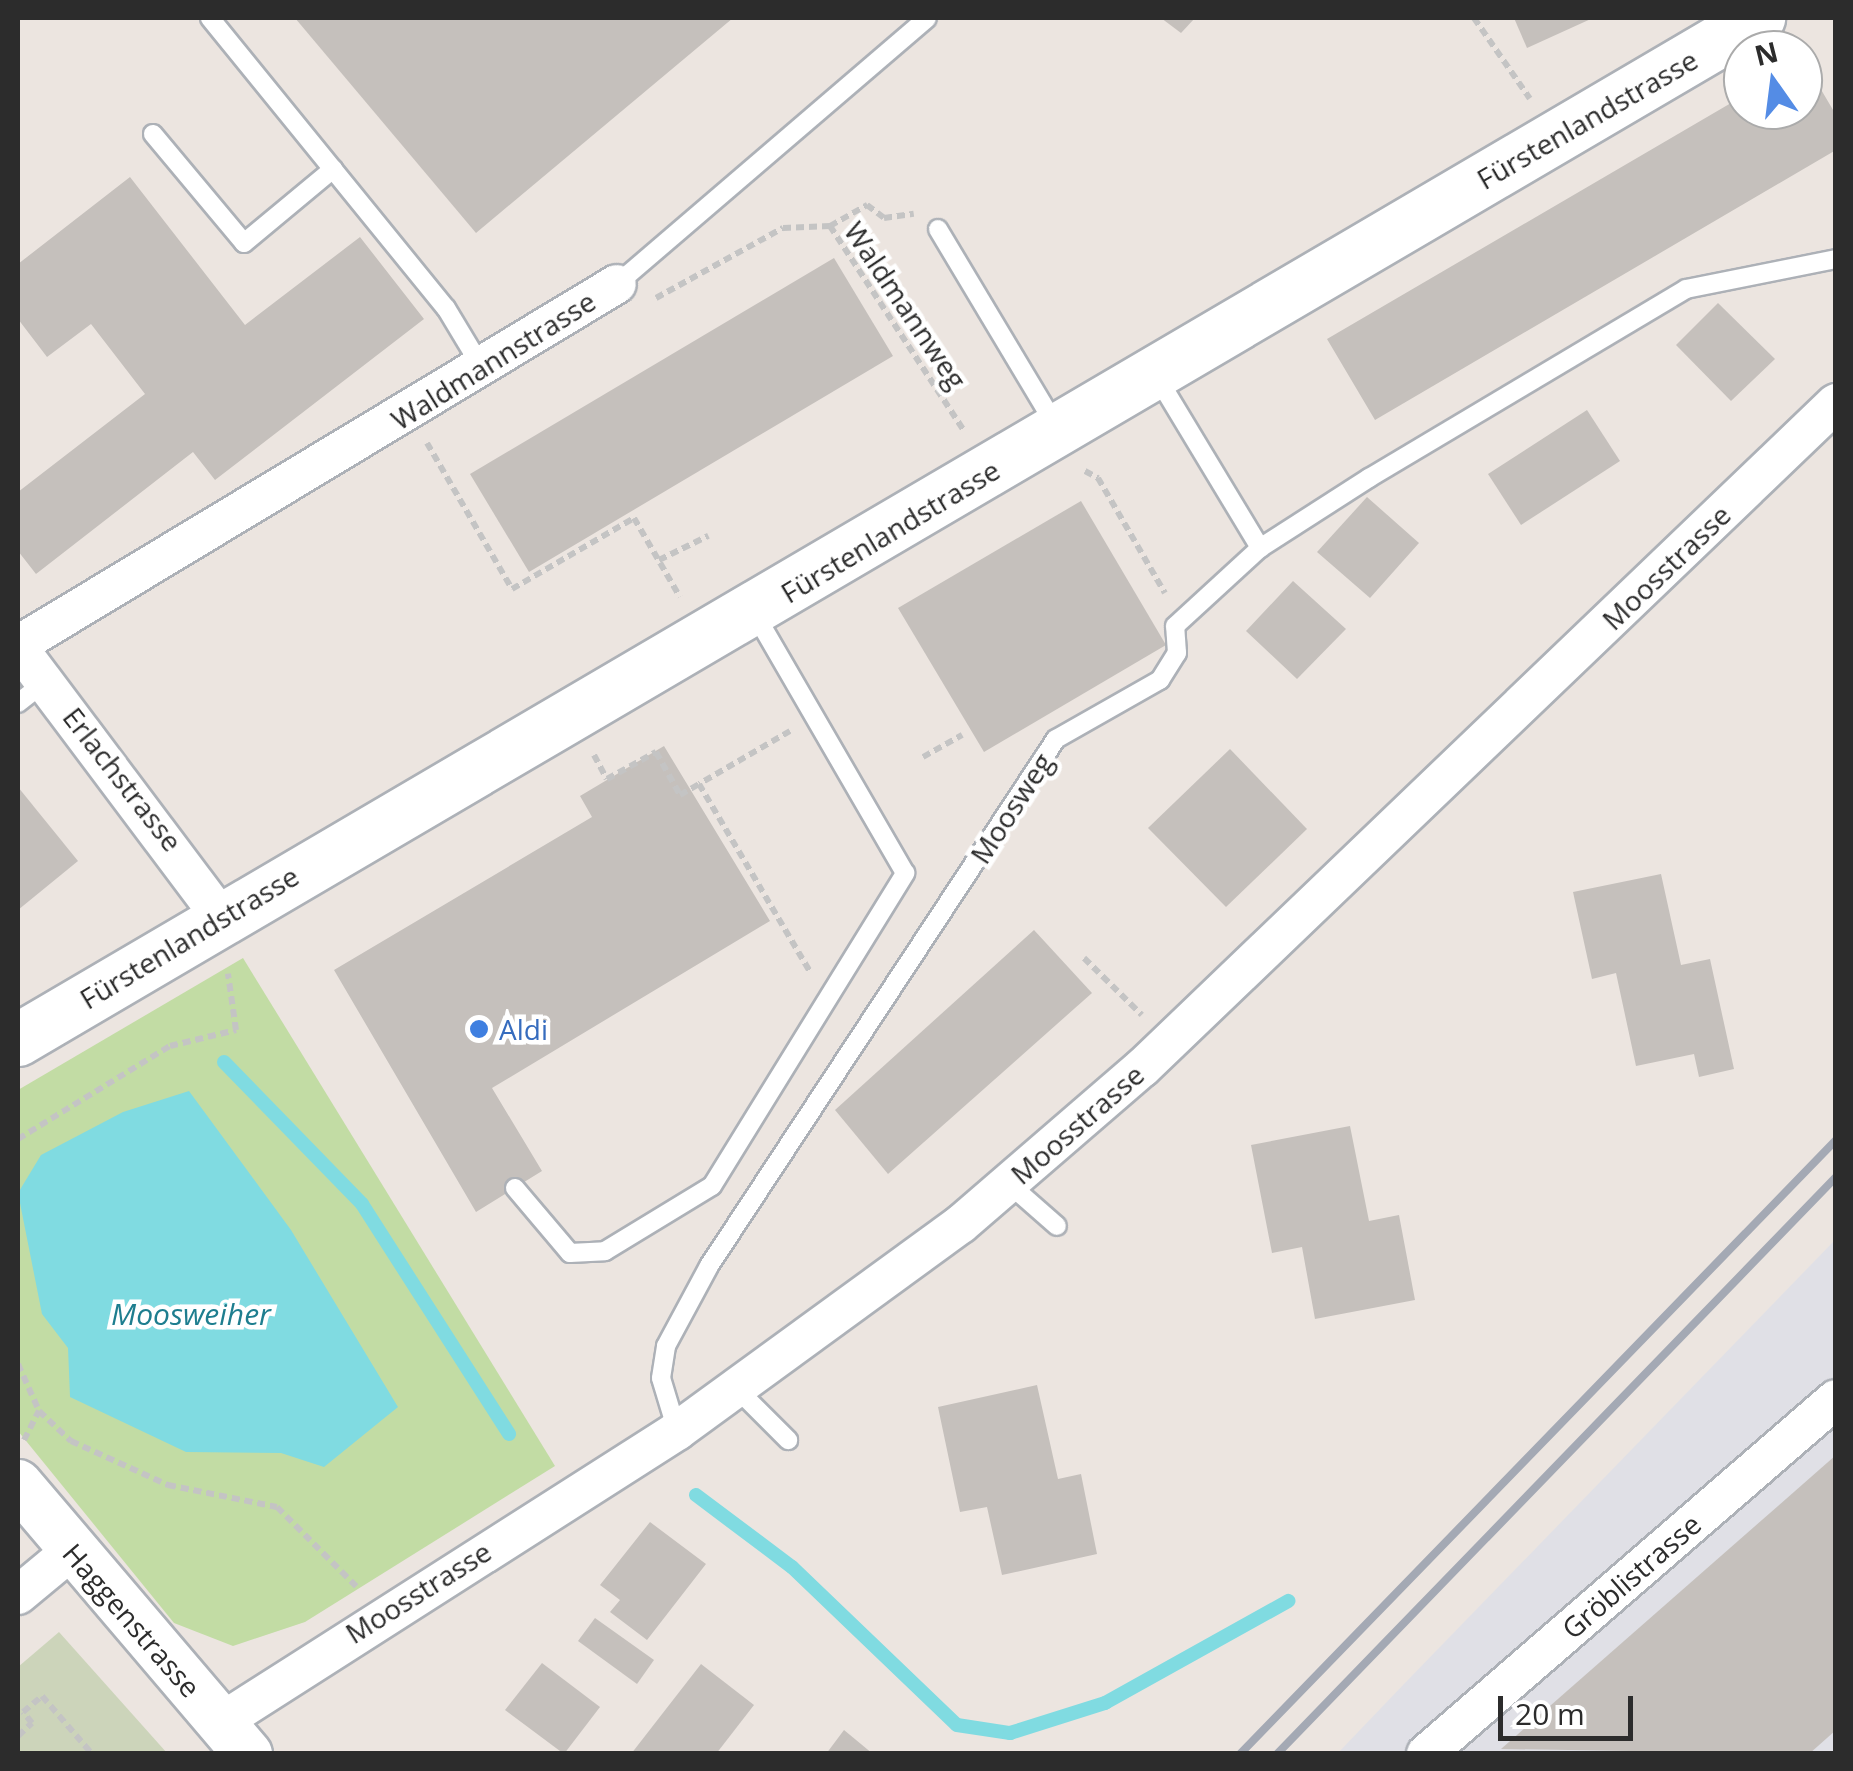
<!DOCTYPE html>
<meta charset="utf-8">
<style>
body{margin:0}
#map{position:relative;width:1853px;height:1771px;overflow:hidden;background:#ece5e0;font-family:"Open Sans",sans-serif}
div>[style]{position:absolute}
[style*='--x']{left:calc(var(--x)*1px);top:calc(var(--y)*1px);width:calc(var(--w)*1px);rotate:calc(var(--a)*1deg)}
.industrial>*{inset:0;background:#e0e0e6}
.green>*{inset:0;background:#c2dca4}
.cemetery>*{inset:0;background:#ccd4ba}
.water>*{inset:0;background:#80dbe1}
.stream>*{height:14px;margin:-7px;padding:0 7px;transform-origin:7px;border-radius:7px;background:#80dbe1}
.building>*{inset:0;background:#c5c0bc}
.path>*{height:6px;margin-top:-3px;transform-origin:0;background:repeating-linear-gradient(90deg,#c4c4c4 0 8px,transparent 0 13px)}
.roads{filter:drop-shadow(2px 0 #adb1b7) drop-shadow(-2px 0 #adb1b7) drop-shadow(0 2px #adb1b7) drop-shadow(0 -2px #adb1b7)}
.service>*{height:18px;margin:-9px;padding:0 9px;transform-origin:9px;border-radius:9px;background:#fff}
.minor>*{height:38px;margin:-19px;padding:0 19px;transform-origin:19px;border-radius:19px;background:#fff}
.tertiary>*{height:48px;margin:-24px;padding:0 24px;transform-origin:24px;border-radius:24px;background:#fff}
.secondary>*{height:52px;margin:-26px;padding:0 26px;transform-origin:26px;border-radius:26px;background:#fff}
.rail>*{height:8px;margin:-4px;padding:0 4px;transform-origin:4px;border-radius:4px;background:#a4a9b4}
.dots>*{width:28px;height:28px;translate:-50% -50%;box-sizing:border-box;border:5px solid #fff;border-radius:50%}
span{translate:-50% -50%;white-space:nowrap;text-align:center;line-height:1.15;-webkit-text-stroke:9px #fff;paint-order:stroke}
.street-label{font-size:28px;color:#2c2c2c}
.shop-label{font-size:28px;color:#366cbe}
.left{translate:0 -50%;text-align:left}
.water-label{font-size:30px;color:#1e7e8f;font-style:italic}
.frame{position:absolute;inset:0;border:20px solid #2c2c2c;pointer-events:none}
.north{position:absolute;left:1723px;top:30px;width:100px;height:100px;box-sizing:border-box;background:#fff;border:2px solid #ababab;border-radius:50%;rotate:346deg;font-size:28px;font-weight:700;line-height:40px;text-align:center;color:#2c2c2c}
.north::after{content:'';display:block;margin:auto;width:35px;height:45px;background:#548ce5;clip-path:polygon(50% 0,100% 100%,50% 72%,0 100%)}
.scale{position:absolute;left:1498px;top:1696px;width:135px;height:45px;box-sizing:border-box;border:5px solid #2c2c2c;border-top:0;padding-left:12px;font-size:30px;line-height:35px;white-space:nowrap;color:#2c2c2c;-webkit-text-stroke:8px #fff;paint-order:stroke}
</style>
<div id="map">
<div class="industrial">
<i style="clip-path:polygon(1835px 1240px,1835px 1753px,1337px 1754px,1404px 1684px)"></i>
</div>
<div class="green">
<i style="clip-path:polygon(243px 958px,555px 1466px,305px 1622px,233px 1646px,174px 1623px,18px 1431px,18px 1090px)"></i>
</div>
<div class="cemetery">
<i style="clip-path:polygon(59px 1632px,167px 1753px,18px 1753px,18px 1667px)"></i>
</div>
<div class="water">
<i style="clip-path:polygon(189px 1091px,291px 1230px,398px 1407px,324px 1467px,281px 1453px,186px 1452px,70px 1397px,68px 1348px,42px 1314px,18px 1193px,41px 1155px,123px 1112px)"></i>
</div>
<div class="stream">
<i style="--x:224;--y:1062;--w:198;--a:45.8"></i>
<i style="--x:362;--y:1204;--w:273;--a:57.4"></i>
<i style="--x:696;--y:1495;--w:120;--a:36.9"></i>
<i style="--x:792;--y:1567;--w:228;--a:43.8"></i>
<i style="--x:957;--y:1725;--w:54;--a:8.6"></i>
<i style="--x:1010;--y:1733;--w:100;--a:-17.5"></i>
<i style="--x:1105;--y:1703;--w:210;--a:-29.1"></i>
</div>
<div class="building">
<i style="clip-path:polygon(295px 18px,733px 18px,476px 233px)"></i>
<i style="clip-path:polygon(1161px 18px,1195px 18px,1181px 33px)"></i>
<i style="clip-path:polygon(1514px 18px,1593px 18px,1527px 48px)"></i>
<i style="clip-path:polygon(1803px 59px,1836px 115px,1836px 150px,1375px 420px,1327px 339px,1743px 96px,1743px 110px,1803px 110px)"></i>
<i style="clip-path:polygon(130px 177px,245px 325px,360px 237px,424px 319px,215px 480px,193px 452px,36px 574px,18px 551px,18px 492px,145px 394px,91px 324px,47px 357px,18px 319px,18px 264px)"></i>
<i style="clip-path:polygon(834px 258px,893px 356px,529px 572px,470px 474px)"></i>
<i style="clip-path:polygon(1718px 303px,1775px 359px,1731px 401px,1676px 345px)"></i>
<i style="clip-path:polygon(1587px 410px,1620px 461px,1521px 525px,1488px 474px)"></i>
<i style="clip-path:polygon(1367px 497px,1419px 543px,1370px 598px,1317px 552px)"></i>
<i style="clip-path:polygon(1081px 501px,1166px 645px,984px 752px,898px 608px)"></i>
<i style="clip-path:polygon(1293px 581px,1346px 629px,1297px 679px,1246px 631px)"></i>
<i style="clip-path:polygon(664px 746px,770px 921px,492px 1088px,542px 1171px,476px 1212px,334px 970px,592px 817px,580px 796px)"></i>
<i style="clip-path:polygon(1230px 749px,1307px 829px,1226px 907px,1148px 828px)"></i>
<i style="clip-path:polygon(18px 787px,78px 861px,18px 910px)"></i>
<i style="clip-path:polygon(1661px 874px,1681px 965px,1710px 959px,1734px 1069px,1699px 1077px,1694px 1054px,1636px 1066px,1616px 973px,1592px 979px,1573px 892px)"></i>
<i style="clip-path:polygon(1034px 930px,1092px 993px,888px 1174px,835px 1110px)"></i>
<i style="clip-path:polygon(1350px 1126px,1369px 1221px,1399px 1215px,1415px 1300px,1315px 1319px,1302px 1247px,1272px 1253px,1251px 1145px)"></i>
<i style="clip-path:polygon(1037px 1385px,1058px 1479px,1081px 1474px,1097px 1554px,1002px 1575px,987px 1507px,960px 1512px,938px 1407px)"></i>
<i style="clip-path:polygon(1836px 1455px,1836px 1730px,1809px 1754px,1501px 1749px)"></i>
<i style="clip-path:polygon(650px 1522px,706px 1564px,647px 1640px,610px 1612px,620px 1600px,600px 1585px)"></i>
<i style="clip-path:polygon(595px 1618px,654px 1660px,637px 1684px,578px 1641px)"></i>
<i style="clip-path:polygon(542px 1663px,600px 1707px,564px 1754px,505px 1710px)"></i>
<i style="clip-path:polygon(701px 1664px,754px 1705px,716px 1754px,631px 1754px)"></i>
<i style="clip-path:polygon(844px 1730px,873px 1754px,826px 1754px)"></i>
</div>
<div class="path">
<i style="--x:1474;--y:18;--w:98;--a:55.3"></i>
<i style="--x:830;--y:226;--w:43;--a:-29.6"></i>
<i style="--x:867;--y:205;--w:21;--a:37"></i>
<i style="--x:884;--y:218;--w:30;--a:-8"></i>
<i style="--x:656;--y:298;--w:145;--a:-28.9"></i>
<i style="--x:783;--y:228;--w:47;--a:-2.4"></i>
<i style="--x:830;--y:226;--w:245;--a:56.8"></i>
<i style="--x:427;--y:443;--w:169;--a:59.8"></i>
<i style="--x:512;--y:589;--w:141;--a:-30.2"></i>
<i style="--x:634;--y:518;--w:91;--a:59.8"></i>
<i style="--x:1085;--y:471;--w:15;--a:28"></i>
<i style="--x:1098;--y:478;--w:133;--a:59.8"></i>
<i style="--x:659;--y:560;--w:55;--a:-26.1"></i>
<i style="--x:790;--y:731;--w:105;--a:149.8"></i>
<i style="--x:699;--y:784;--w:218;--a:59.4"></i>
<i style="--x:594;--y:755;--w:27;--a:62"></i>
<i style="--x:607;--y:779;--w:56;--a:-28.9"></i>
<i style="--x:656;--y:752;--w:49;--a:60.8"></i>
<i style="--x:680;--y:795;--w:22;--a:-30"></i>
<i style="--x:923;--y:757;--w:45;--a:-29.4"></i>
<i style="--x:1084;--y:958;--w:81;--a:44.5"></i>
<i style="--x:18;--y:1139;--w:178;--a:-31.5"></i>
<i style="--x:170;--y:1046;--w:68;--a:-13.6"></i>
<i style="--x:236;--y:1030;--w:57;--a:-98.1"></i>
<i style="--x:18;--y:1364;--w:51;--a:65.9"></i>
<i style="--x:39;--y:1411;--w:44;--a:43.2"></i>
<i style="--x:71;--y:1441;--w:107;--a:24.4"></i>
<i style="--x:168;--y:1485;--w:111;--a:11.4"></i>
<i style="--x:277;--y:1507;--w:116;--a:45"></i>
<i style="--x:24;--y:1440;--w:33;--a:-63"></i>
<i style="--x:18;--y:1736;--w:19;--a:-43"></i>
<i style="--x:32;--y:1723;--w:14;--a:-129"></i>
<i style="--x:23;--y:1712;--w:25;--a:-40"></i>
<i style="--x:42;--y:1696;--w:77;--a:49.2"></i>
</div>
<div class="roads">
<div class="service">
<i style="--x:210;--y:18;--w:374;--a:50.9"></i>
<i style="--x:446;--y:308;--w:70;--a:59"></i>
<i style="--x:153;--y:134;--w:142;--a:50.1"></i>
<i style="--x:244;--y:243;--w:116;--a:-39.7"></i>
<i style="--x:938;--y:229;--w:230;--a:59.1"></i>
<i style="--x:617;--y:284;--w:408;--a:-40.6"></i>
<i style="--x:1157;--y:377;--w:200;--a:58.9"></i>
<i style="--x:18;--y:703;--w:34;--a:-38"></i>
<i style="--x:1008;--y:1183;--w:65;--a:41.3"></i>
<i style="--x:515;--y:1188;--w:85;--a:49.8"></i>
<i style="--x:570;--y:1253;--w:35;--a:-3"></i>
<i style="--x:605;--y:1251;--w:125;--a:-31.3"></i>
<i style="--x:712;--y:1186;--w:368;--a:-58.3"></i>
<i style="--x:905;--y:873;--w:301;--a:-120.1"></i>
<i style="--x:738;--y:1390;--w:71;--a:45"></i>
<i style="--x:677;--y:1431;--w:55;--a:-106.8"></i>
<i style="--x:661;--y:1378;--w:32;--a:-81"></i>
<i style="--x:666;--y:1346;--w:91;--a:-61.7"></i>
<i style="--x:709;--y:1266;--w:631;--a:-56.64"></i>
<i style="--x:1056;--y:739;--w:120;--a:-29.6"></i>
<i style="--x:1160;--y:680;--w:32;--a:-58"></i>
<i style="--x:1177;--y:653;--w:27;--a:-94"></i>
<i style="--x:1175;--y:626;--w:115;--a:-42.5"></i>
<i style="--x:1260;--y:548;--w:130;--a:-32.7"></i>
<i style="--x:1369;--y:478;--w:369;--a:-30.8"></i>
<i style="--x:1686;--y:289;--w:153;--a:-11.3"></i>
</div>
<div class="minor">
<i style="--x:18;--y:645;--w:699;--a:-31.08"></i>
<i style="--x:18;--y:647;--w:338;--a:53.1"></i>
<i style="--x:18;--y:1595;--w:69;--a:-39.7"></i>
<i style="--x:221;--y:1722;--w:541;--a:-32.54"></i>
<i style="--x:677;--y:1431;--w:351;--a:-36.1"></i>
<i style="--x:961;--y:1224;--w:239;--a:-40.8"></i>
<i style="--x:1142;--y:1068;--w:961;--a:-43.78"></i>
<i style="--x:1426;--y:1754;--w:542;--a:-40.89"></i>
</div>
<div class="tertiary">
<i style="--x:18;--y:1484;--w:355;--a:49.6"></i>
</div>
<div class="secondary">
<i style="--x:18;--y:1040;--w:2019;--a:-30.41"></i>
</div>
</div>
<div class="rail">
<i style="--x:1240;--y:1754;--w:856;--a:-45.85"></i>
<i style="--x:1277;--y:1754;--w:803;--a:-45.91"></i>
</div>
<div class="dots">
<i style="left:479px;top:1029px;background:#3f7fe0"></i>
</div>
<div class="street-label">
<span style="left:1587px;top:119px;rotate:-30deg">Fürstenlandstrasse</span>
<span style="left:906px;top:305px;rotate:56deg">Waldmannweg</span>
<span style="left:493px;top:360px;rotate:-32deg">Waldmannstrasse</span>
<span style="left:890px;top:531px;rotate:-31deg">Fürstenlandstrasse</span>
<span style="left:1666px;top:567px;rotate:-44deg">Moosstrasse</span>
<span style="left:123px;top:779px;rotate:52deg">Erlachstrasse</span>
<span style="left:1011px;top:808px;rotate:-57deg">Moosweg</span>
<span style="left:189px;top:937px;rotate:-31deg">Fürstenlandstrasse</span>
<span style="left:1077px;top:1124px;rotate:-41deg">Moosstrasse</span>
<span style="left:1631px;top:1576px;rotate:-41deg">Gröblistrasse</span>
<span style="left:418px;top:1592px;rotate:-32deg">Moosstrasse</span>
<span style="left:132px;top:1620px;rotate:49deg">Haggenstrasse</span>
</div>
<div class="shop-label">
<span class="left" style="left:499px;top:1029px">Aldi</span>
</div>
<div class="water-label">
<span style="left:191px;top:1314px">Moosweiher</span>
</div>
<div class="frame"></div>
<div class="north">N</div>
<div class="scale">20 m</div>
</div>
